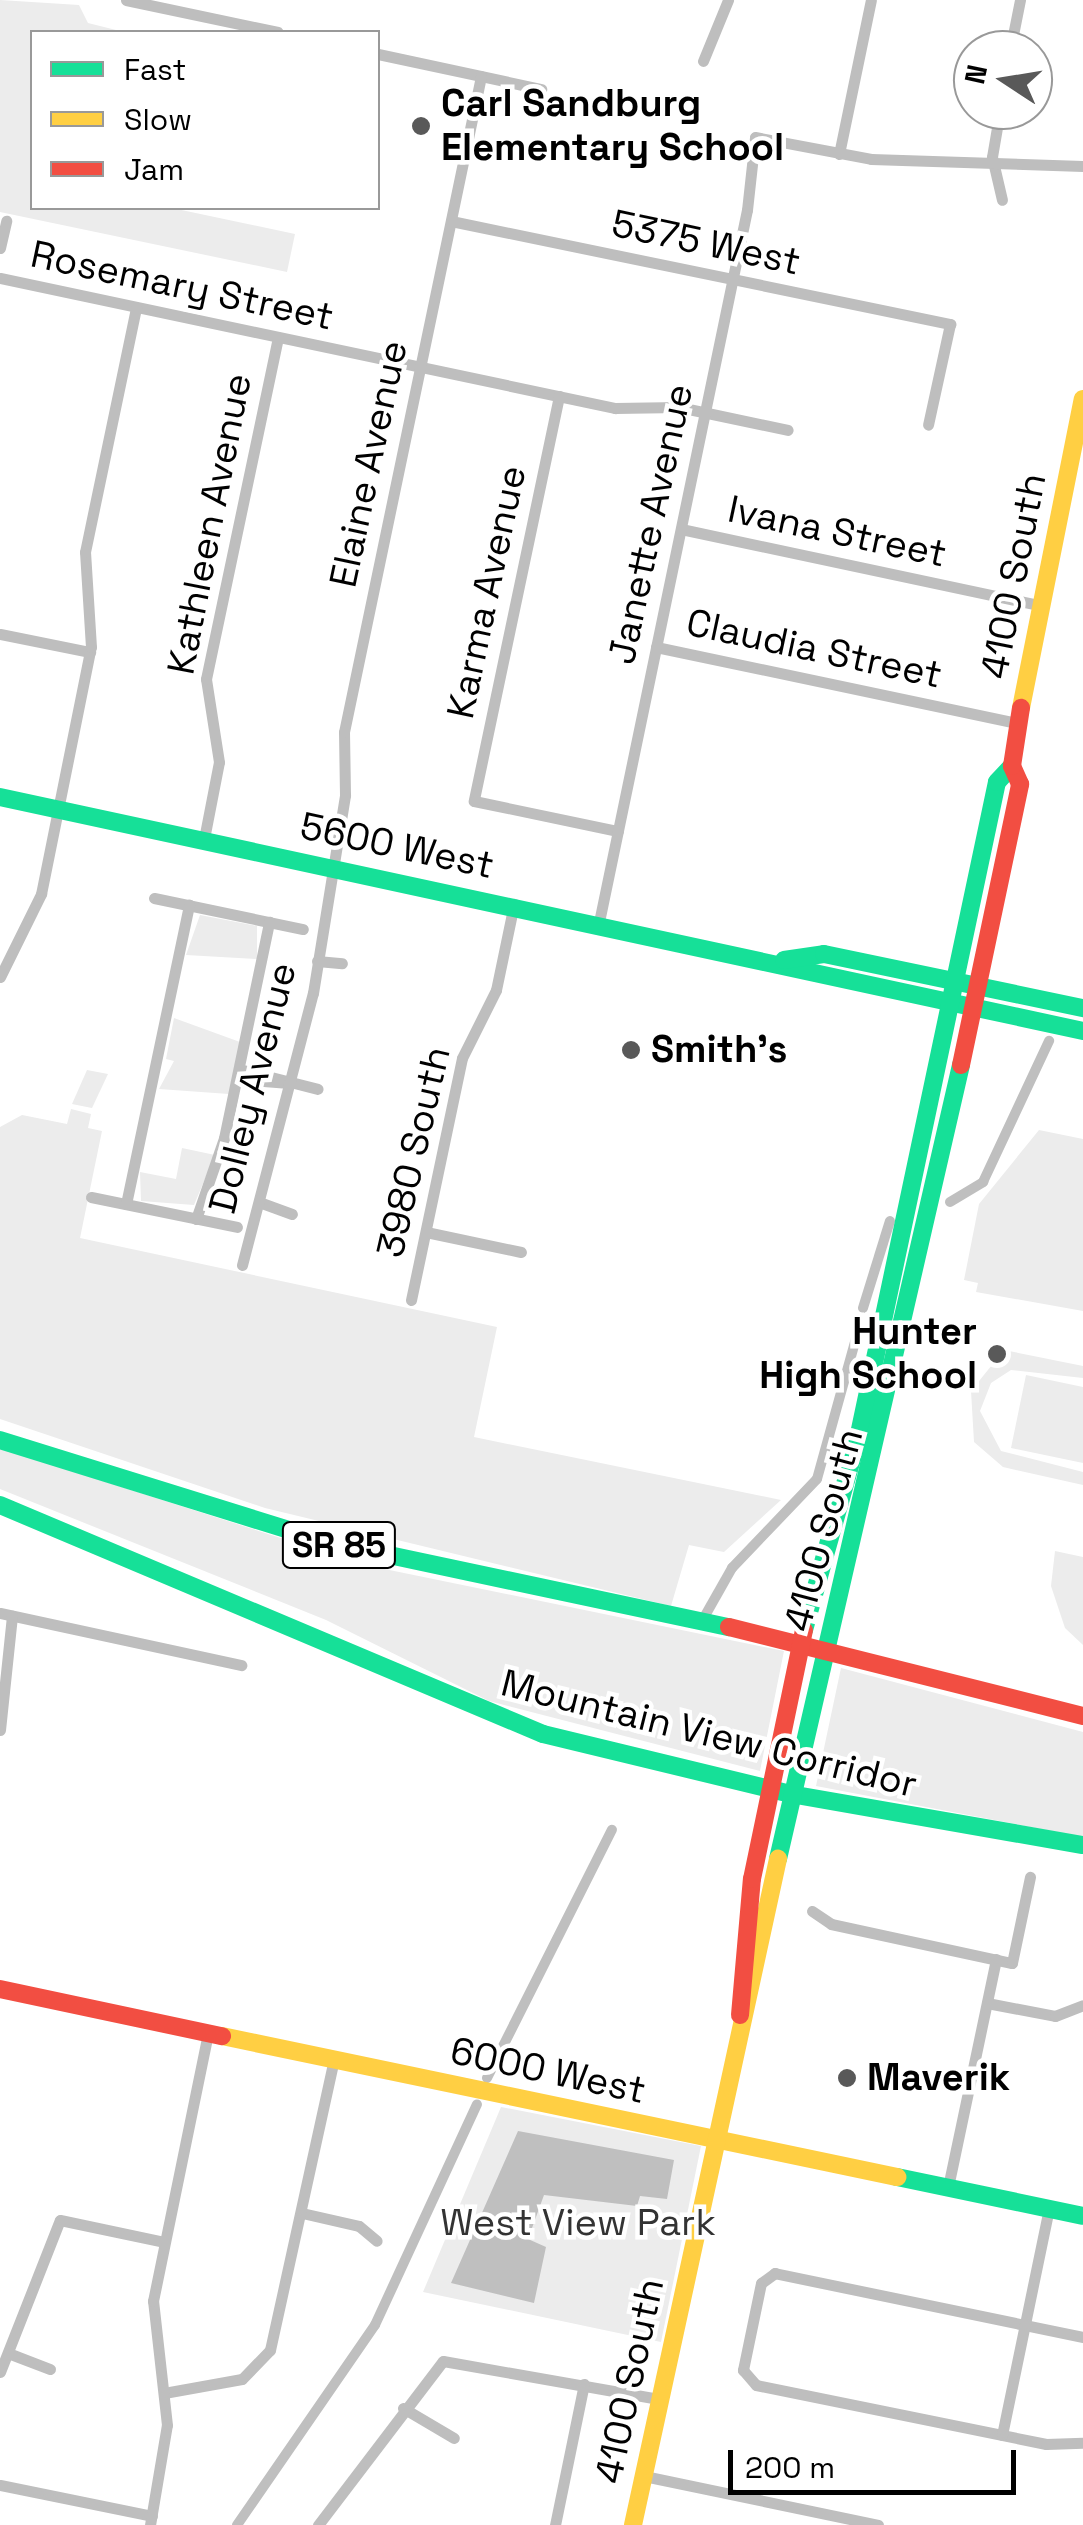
<!DOCTYPE html>
<style>
body{margin:0}
#map{position:relative;width:1083px;height:2525px;overflow:hidden;background:#fff;font-family:"Space Grotesk",sans-serif}
div>[style]{position:absolute}
[style*='--x']{left:calc(var(--x)*1px);top:calc(var(--y)*1px);width:calc(var(--w)*1px);rotate:calc(var(--a)*1deg)}
.green>*{inset:0;background:#ececec}
.water>*{inset:0;background:#bfbfbf}
.canal>*{height:10px;margin:-5px;padding:0 5px;transform-origin:5px;border-radius:5px;background:#bfbfbf}
.street>*{height:11px;margin:-5.5px;padding:0 5.5px;transform-origin:5.5px;border-radius:5.5px;background:#bebebe}
.fast>*{height:18px;margin:-9px;padding:0 9px;transform-origin:9px;border-radius:9px;background:#16e098}
.slow>*{height:18px;margin:-9px;padding:0 9px;transform-origin:9px;border-radius:9px;background:#ffcf43}
.jam>*{height:18px;margin:-9px;padding:0 9px;transform-origin:9px;border-radius:9px;background:#f24e42}
.dots>*{width:28px;height:28px;translate:-50% -50%;box-sizing:border-box;border:5px solid #fff;border-radius:50%}
span{translate:-50% -50%;white-space:nowrap;text-align:center;line-height:1.15;-webkit-text-stroke:9px #fff;paint-order:stroke}
.shield-label span{padding:2px 8px;background:#fff;border:2px solid;border-radius:8px;-webkit-text-stroke-width:0}
.shield-label{font-size:35px;color:#000;font-weight:700}
.poi-label{font-size:38px;color:#000;font-weight:700}
.left{translate:0 -50%;text-align:left}
.right{translate:-100% -50%;text-align:right}
.street-label{font-size:38px;color:#000}
.park-label{font-size:38px;color:#333}
.legend{position:absolute;left:30px;top:30px;width:350px;height:180px;box-sizing:border-box;background:#fff;border:2px solid #999;margin:0;padding:12px 18px;list-style:none;font-size:30px;color:#000}
.legend li{display:flex;align-items:center;gap:20px;height:50px}
.legend b{width:50px;border:2px solid #999}
.north{position:absolute;left:953px;top:30px;width:100px;height:100px;box-sizing:border-box;background:#fff;border:2px solid #999;border-radius:50%;rotate:282deg;font-size:28px;font-weight:700;line-height:40px;text-align:center;color:#000}
.north::after{content:'';display:block;margin:auto;width:35px;height:45px;background:#595959;clip-path:polygon(50% 0,100% 100%,50% 72%,0 100%)}
.scale{position:absolute;left:728px;top:2450px;width:288px;height:45px;box-sizing:border-box;border:5px solid #000;border-top:0;padding-left:12px;font-size:30px;line-height:35px;white-space:nowrap;color:#000;-webkit-text-stroke:8px #fff;paint-order:stroke}
</style>
<div id="map">
<div class="green">
<i style="clip-path:polygon(0 0,79px 5px,88px 23px,124px 32px,32px 32px,32px 208px,172px 208px,295px 234px,287px 272px,0 212px)"></i>
<i style="clip-path:polygon(200px 915px,257px 926px,257px 959px,186px 955px)"></i>
<i style="clip-path:polygon(174px 1018px,240px 1042px,229px 1094px,159px 1089px,174px 1061px,166px 1059px)"></i>
<i style="clip-path:polygon(87px 1070px,108px 1074px,92px 1108px,72px 1104px)"></i>
<i style="clip-path:polygon(71px 1109px,91px 1114px,88px 1128px,102px 1131px,80px 1238px,497px 1327px,474px 1437px,781px 1500px,724px 1552px,689px 1545px,671px 1606px,265px 1508px,0 1419px,0 1127px,22px 1115px,67px 1124px)"></i>
<i style="clip-path:polygon(1039px 1130px,1083px 1139px,1083px 1311px,976px 1292px,978px 1283px,964px 1280px,979px 1204px)"></i>
<i style="clip-path:polygon(182px 1148px,215px 1155px,194px 1205px,141px 1201px,140px 1172px,176px 1179px)"></i>
<i style="clip-path:polygon(1004px 1350px,1083px 1366px,1083px 1378px,1011px 1370px,991px 1383px,980px 1411px,1001px 1451px,1083px 1472px,1083px 1485px,1003px 1467px,974px 1442px,971px 1391px)"></i>
<i style="clip-path:polygon(1026px 1375px,1083px 1387px,1083px 1463px,1011px 1448px)"></i>
<i style="clip-path:polygon(0 1448px,365px 1565px,784px 1651px,760px 1771px,489px 1701px,326px 1620px,0 1489px)"></i>
<i style="clip-path:polygon(1055px 1551px,1083px 1557px,1083px 1645px,1065px 1628px,1051px 1586px)"></i>
<i style="clip-path:polygon(841px 1668px,1083px 1732px,1083px 1837px,816px 1786px)"></i>
<i style="clip-path:polygon(501px 2107px,701px 2146px,661px 2342px,423px 2292px)"></i>
</div>
<div class="water">
<i style="clip-path:polygon(518px 2131px,674px 2160px,667px 2199px,640px 2196px,637px 2206px,544px 2195px,528px 2239px,546px 2247px,534px 2303px,451px 2283px)"></i>
</div>
<div class="canal">
<i style="--x:950;--y:1202;--w:39;--a:-31"></i>
<i style="--x:983;--y:1182;--w:156;--a:-64.9"></i>
<i style="--x:863;--y:1308;--w:91;--a:-72.8"></i>
<i style="--x:706;--y:1614;--w:53;--a:-60.5"></i>
<i style="--x:732;--y:1568;--w:123;--a:-46.3"></i>
<i style="--x:817;--y:1479;--w:154;--a:-74.5"></i>
<i style="--x:487;--y:2078;--w:278;--a:-63.3"></i>
<i style="--x:237;--y:2525;--w:243;--a:-55.4"></i>
<i style="--x:375;--y:2325;--w:243;--a:-65.2"></i>
</div>
<div class="street">
<i style="--x:126;--y:0;--w:155;--a:11.9"></i>
<i style="--x:1010;--y:50;--w:51;--a:-78.7"></i>
<i style="--x:378;--y:54;--w:167;--a:12.1"></i>
<i style="--x:703;--y:61;--w:66;--a:-67.7"></i>
<i style="--x:1000;--y:110;--w:48;--a:99.7"></i>
<i style="--x:992;--y:157;--w:44;--a:76.9"></i>
<i style="--x:839;--y:154;--w:157;--a:-78.3"></i>
<i style="--x:451;--y:221;--w:510;--a:11.66"></i>
<i style="--x:950;--y:324;--w:103;--a:102.3"></i>
<i style="--x:0;--y:248;--w:28;--a:-77"></i>
<i style="--x:0;--y:278;--w:629;--a:11.94"></i>
<i style="--x:615;--y:408;--w:64;--a:-0.9"></i>
<i style="--x:679;--y:407;--w:111;--a:11.9"></i>
<i style="--x:559;--y:396;--w:414;--a:101.9"></i>
<i style="--x:474;--y:801;--w:147;--a:11.8"></i>
<i style="--x:681;--y:529;--w:366;--a:12"></i>
<i style="--x:0;--y:634;--w:92;--a:11.3"></i>
<i style="--x:656;--y:647;--w:370;--a:11.9"></i>
<i style="--x:204;--y:839;--w:78;--a:-79"></i>
<i style="--x:219;--y:762;--w:84;--a:-98.9"></i>
<i style="--x:206;--y:679;--w:349;--a:-78.1"></i>
<i style="--x:154;--y:898;--w:152;--a:11.8"></i>
<i style="--x:599;--y:922;--w:727;--a:-78.26"></i>
<i style="--x:747;--y:210;--w:73;--a:-83.7"></i>
<i style="--x:755;--y:137;--w:118;--a:10.7"></i>
<i style="--x:871;--y:159;--w:212;--a:1.9"></i>
<i style="--x:317;--y:961;--w:25;--a:5"></i>
<i style="--x:0;--y:977;--w:93;--a:-63.7"></i>
<i style="--x:41;--y:894;--w:252;--a:-78.6"></i>
<i style="--x:91;--y:647;--w:95;--a:-93.6"></i>
<i style="--x:85;--y:552;--w:250;--a:-78.2"></i>
<i style="--x:239;--y:1069;--w:81;--a:14.2"></i>
<i style="--x:237;--y:1079;--w:52;--a:4.4"></i>
<i style="--x:91;--y:1197;--w:149;--a:11.6"></i>
<i style="--x:259;--y:1202;--w:35;--a:20"></i>
<i style="--x:126;--y:1204;--w:306;--a:-78.1"></i>
<i style="--x:196;--y:1219;--w:86;--a:-70.9"></i>
<i style="--x:224;--y:1138;--w:221;--a:-78.2"></i>
<i style="--x:426;--y:1232;--w:97;--a:11.9"></i>
<i style="--x:242;--y:1265;--w:281;--a:-75.4"></i>
<i style="--x:313;--y:993;--w:201;--a:-80.8"></i>
<i style="--x:345;--y:795;--w:63;--a:-90.9"></i>
<i style="--x:344;--y:732;--w:670;--a:-78.2"></i>
<i style="--x:411;--y:1300;--w:247;--a:-78.1"></i>
<i style="--x:462;--y:1058;--w:76;--a:-63.4"></i>
<i style="--x:496;--y:990;--w:88;--a:-78.2"></i>
<i style="--x:0;--y:1613;--w:247;--a:12.2"></i>
<i style="--x:0;--y:1730;--w:115;--a:-84"></i>
<i style="--x:812;--y:1911;--w:23;--a:34"></i>
<i style="--x:831;--y:1924;--w:185;--a:12.2"></i>
<i style="--x:1012;--y:1963;--w:88;--a:-78.2"></i>
<i style="--x:987;--y:2003;--w:69;--a:10.8"></i>
<i style="--x:1055;--y:2016;--w:30;--a:-21"></i>
<i style="--x:948;--y:2187;--w:233;--a:-78.1"></i>
<i style="--x:302;--y:2213;--w:58;--a:12.8"></i>
<i style="--x:359;--y:2226;--w:23;--a:40"></i>
<i style="--x:1083;--y:2337;--w:315;--a:-168.3"></i>
<i style="--x:775;--y:2273;--w:17;--a:144"></i>
<i style="--x:761;--y:2283;--w:89;--a:101.7"></i>
<i style="--x:743;--y:2370;--w:20;--a:49"></i>
<i style="--x:756;--y:2385;--w:296;--a:11.5"></i>
<i style="--x:1046;--y:2444;--w:37;--a:-2"></i>
<i style="--x:8;--y:2353;--w:45;--a:20.9"></i>
<i style="--x:0;--y:2372;--w:163;--a:-68.5"></i>
<i style="--x:60;--y:2220;--w:106;--a:11.9"></i>
<i style="--x:164;--y:2393;--w:79;--a:-10.2"></i>
<i style="--x:242;--y:2379;--w:40;--a:-46"></i>
<i style="--x:270;--y:2350;--w:298;--a:-77.6"></i>
<i style="--x:403;--y:2408;--w:59;--a:30.5"></i>
<i style="--x:1002;--y:2435;--w:231;--a:-78.3"></i>
<i style="--x:644;--y:2476;--w:239;--a:11.8"></i>
<i style="--x:0;--y:2485;--w:155;--a:11.5"></i>
<i style="--x:150;--y:2525;--w:101;--a:-80.4"></i>
<i style="--x:167;--y:2425;--w:125;--a:-96.4"></i>
<i style="--x:153;--y:2301;--w:274;--a:-78.4"></i>
<i style="--x:318;--y:2525;--w:206;--a:-52.7"></i>
<i style="--x:443;--y:2361;--w:219;--a:10"></i>
<i style="--x:555;--y:2525;--w:144;--a:-78.4"></i>
</div>
<div class="fast">
<i style="--x:0;--y:797;--w:1108;--a:12.19"></i>
<i style="--x:784;--y:960;--w:40;--a:-8.5"></i>
<i style="--x:824;--y:954;--w:265;--a:11.8"></i>
<i style="--x:0;--y:1440;--w:343;--a:17.3"></i>
<i style="--x:328;--y:1542;--w:410;--a:12"></i>
<i style="--x:0;--y:1505;--w:589;--a:22.87"></i>
<i style="--x:543;--y:1734;--w:260;--a:13.6"></i>
<i style="--x:796;--y:1795;--w:291;--a:9.9"></i>
<i style="--x:804;--y:1630;--w:204;--a:-74.3"></i>
<i style="--x:859;--y:1434;--w:666;--a:-78.05"></i>
<i style="--x:997;--y:782;--w:22;--a:-47"></i>
<i style="--x:778;--y:1859;--w:815;--a:-77.02"></i>
<i style="--x:897;--y:2177;--w:190;--a:11.8"></i>
</div>
<div class="slow">
<i style="--x:1021;--y:708;--w:315;--a:-78.7"></i>
<i style="--x:222;--y:2036;--w:690;--a:11.8"></i>
<i style="--x:633;--y:2525;--w:682;--a:-77.72"></i>
</div>
<div class="jam">
<i style="--x:961;--y:1065;--w:287;--a:-78.1"></i>
<i style="--x:1020;--y:784;--w:20;--a:-114"></i>
<i style="--x:1012;--y:766;--w:59;--a:-81.2"></i>
<i style="--x:729;--y:1627;--w:365;--a:14.1"></i>
<i style="--x:0;--y:1989;--w:227;--a:12"></i>
<i style="--x:740;--y:2015;--w:137;--a:-85"></i>
<i style="--x:752;--y:1879;--w:254;--a:-78.2"></i>
</div>
<div class="dots">
<i style="left:421px;top:126px;background:#595959"></i>
<i style="left:631px;top:1050px;background:#595959"></i>
<i style="left:997px;top:1354px;background:#595959"></i>
<i style="left:847px;top:2078px;background:#595959"></i>
</div>
<div class="shield-label">
<span style="left:339px;top:1545px">SR 85</span>
</div>
<div class="poi-label">
<span class="left" style="left:441px;top:126px">Carl Sandburg<br>Elementary School</span>
<span class="left" style="left:651px;top:1050px">Smith's</span>
<span class="right" style="left:977px;top:1354px">Hunter<br>High School</span>
<span class="left" style="left:867px;top:2078px">Maverik</span>
</div>
<div class="street-label">
<span style="left:706px;top:243px;rotate:12deg">5375 West</span>
<span style="left:182px;top:286px;rotate:12deg">Rosemary Street</span>
<span style="left:369px;top:464px;rotate:-78deg">Elaine Avenue</span>
<span style="left:210px;top:524px;rotate:-79deg">Kathleen Avenue</span>
<span style="left:651px;top:524px;rotate:-78deg">Janette Avenue</span>
<span style="left:837px;top:532px;rotate:12deg">Ivana Street</span>
<span style="left:1014px;top:576px;rotate:-79deg">4100 South</span>
<span style="left:487px;top:592px;rotate:-78deg">Karma Avenue</span>
<span style="left:814px;top:649px;rotate:12deg">Claudia Street</span>
<span style="left:397px;top:846px;rotate:12deg">5600 West</span>
<span style="left:253px;top:1088px;rotate:-76deg">Dolley Avenue</span>
<span style="left:414px;top:1152px;rotate:-77deg">3980 South</span>
<span style="left:824px;top:1530px;rotate:-75deg">4100 South</span>
<span style="left:709px;top:1734px;rotate:14deg">Mountain View Corridor</span>
<span style="left:548px;top:2071px;rotate:12deg">6000 West</span>
<span style="left:630px;top:2381px;rotate:-78deg">4100 South</span>
</div>
<div class="park-label">
<span style="left:578px;top:2223px">West View Park</span>
</div>
<ul class="legend">
<li><b style="height:12px;background:#16e098"></b>Fast</li>
<li><b style="height:12px;background:#ffcf43"></b>Slow</li>
<li><b style="height:12px;background:#f24e42"></b>Jam</li>
</ul>
<div class="north">N</div>
<div class="scale">200 m</div>
</div>
